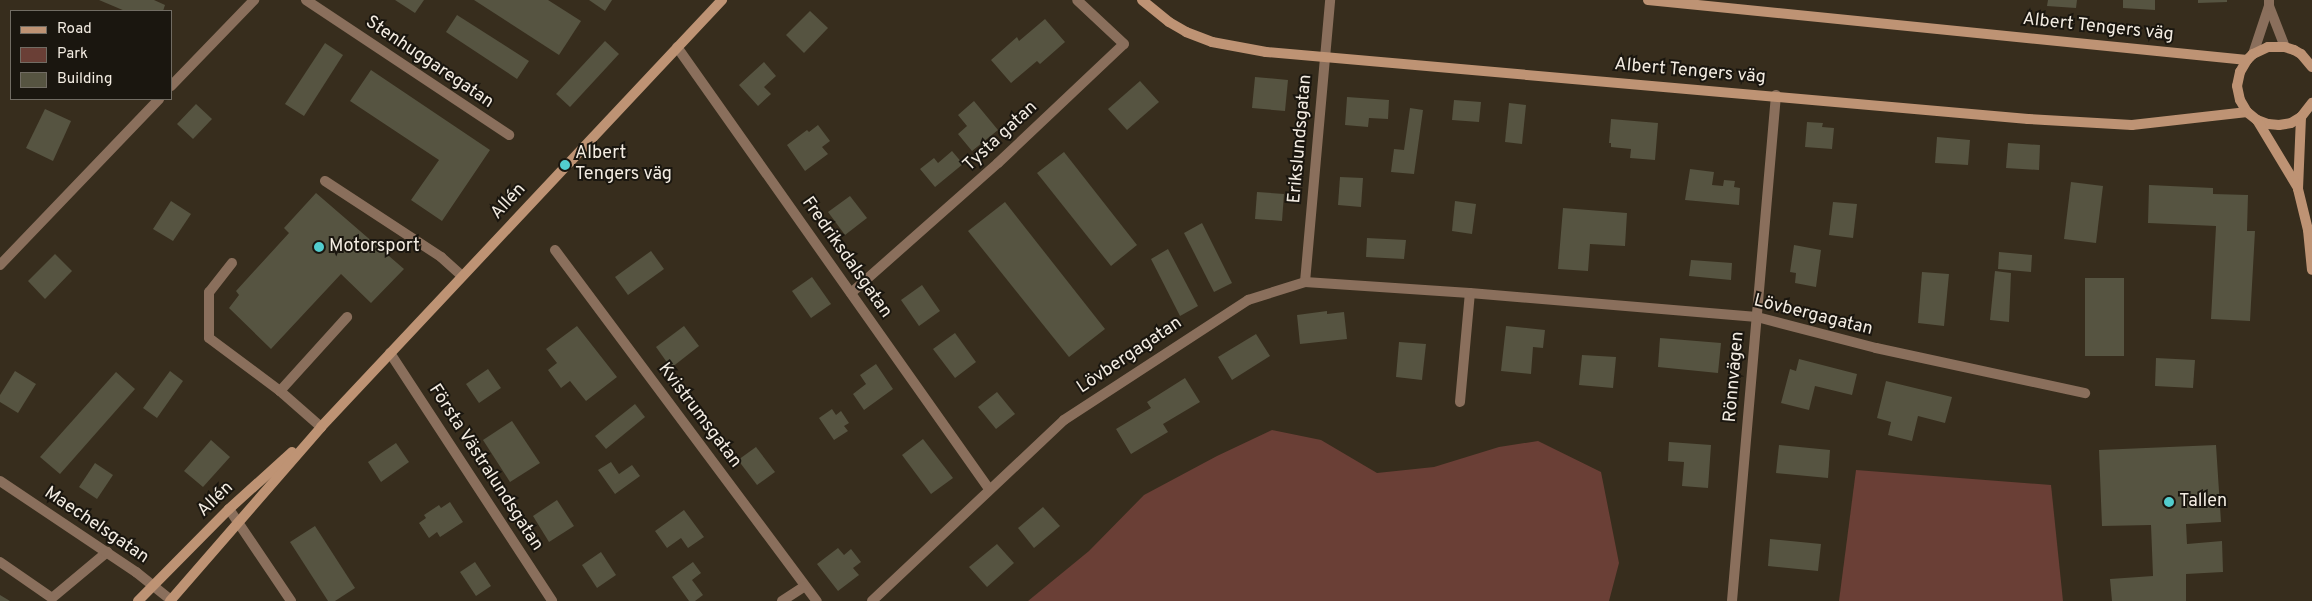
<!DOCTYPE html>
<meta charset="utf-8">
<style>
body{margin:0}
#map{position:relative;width:2312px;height:601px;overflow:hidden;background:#372d1d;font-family:Overpass,sans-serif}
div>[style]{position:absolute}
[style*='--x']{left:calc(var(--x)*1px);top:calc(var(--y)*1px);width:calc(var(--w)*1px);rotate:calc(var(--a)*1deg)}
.green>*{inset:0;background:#6a3f36}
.building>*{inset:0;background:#565441}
.lane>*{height:10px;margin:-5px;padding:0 5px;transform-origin:5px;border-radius:5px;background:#8a6f5c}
.street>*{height:10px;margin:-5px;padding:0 5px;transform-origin:5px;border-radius:5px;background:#8a6f5c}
.secondary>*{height:10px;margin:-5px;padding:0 5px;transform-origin:5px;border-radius:5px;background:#be9374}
.dots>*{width:14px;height:14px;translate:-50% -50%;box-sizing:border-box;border:2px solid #1a160f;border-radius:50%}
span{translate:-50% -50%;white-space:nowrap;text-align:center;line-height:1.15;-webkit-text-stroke:4px #1a160f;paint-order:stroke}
.street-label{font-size:18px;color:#f3ece2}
.poi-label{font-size:18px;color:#f3ece2}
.left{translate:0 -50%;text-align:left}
.legend{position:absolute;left:10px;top:10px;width:162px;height:90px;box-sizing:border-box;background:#1a160f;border:1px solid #716c63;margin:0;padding:6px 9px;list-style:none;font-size:15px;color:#f3ece2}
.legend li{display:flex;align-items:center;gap:10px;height:25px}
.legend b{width:25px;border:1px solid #716c63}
</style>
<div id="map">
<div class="green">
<i style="clip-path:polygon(1272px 430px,1321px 440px,1377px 473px,1434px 467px,1499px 447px,1538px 441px,1601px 472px,1619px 563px,1609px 601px,1028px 601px,1089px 551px,1144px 495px,1217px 456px)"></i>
<i style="clip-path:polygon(1856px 470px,2051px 485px,2063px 601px,1839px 601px)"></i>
</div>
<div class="building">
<i style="clip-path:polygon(99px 0,154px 0,165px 5px,163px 11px,125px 11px)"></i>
<i style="clip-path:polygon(395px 0,424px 0,415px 13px)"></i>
<i style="clip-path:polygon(474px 0,548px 0,581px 21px,559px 55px)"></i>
<i style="clip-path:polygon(589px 0,612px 0,605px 11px)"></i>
<i style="clip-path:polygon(2048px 0,2077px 0,2076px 8px,2047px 6px)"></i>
<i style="clip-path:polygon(2123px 0,2155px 0,2155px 10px,2123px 8px)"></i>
<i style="clip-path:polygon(2198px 0,2227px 0,2227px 2px,2198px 3px)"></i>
<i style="clip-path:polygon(810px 11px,828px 28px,804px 53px,786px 35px)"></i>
<i style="clip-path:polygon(457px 15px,529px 61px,517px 79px,446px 32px)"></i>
<i style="clip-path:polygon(1045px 19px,1065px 42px,1040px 64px,1037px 61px,1011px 83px,991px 60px,1017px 37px,1019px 41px)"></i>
<i style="clip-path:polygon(605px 41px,619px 54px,570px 107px,556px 94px)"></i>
<i style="clip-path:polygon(325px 43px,343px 55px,304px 116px,285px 104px)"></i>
<i style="clip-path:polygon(764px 62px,776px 76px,764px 87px,771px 94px,758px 106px,739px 85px)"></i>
<i style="clip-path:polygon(371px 70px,490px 150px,442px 221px,411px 200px,439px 160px,350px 101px)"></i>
<i style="clip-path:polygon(1255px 77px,1288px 80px,1285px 111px,1252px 108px)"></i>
<i style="clip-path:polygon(1140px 81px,1159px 102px,1127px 130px,1108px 109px)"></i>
<i style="clip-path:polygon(1347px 97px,1389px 100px,1388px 119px,1369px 118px,1368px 127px,1345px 125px)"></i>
<i style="clip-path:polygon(1454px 100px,1481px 102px,1479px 122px,1452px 120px)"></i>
<i style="clip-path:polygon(974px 101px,998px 130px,972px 151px,958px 134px,967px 126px,958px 115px)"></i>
<i style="clip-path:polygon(1509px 103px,1526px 105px,1522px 144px,1505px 142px)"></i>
<i style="clip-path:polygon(196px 104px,212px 119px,193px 139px,177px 124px)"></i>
<i style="clip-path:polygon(1410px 108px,1423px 110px,1414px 174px,1391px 172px,1394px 149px,1404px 150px)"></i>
<i style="clip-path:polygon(45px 109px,71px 121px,53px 161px,26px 148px)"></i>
<i style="clip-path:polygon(1611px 119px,1658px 123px,1655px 160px,1630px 158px,1631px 149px,1611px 147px,1611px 143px,1609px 143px)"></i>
<i style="clip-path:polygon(1807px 122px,1823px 123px,1822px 127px,1834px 128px,1832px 149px,1805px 147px)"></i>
<i style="clip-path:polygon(818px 125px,830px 141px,822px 147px,828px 154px,805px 171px,787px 145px,807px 130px,809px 132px)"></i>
<i style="clip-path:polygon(1937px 137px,1970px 140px,1968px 165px,1935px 163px)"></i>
<i style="clip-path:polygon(2008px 143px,2040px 145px,2039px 170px,2006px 168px)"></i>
<i style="clip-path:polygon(952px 151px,963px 164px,935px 187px,920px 169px,934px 158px,938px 163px)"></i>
<i style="clip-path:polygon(1064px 152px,1137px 245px,1111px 266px,1037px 173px)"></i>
<i style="clip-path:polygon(1690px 169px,1714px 172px,1712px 185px,1723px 186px,1724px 180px,1735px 181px,1734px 187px,1740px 188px,1739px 205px,1685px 200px)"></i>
<i style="clip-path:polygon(1340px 177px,1363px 178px,1361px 207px,1338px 205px)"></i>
<i style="clip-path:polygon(2071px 182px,2103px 186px,2096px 243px,2064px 239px)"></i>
<i style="clip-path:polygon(2149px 185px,2213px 188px,2213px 194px,2248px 195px,2247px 231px,2255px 231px,2250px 321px,2211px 319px,2216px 226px,2148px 223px)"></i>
<i style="clip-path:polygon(1257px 192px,1284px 194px,1282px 221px,1255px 219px)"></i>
<i style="clip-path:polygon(316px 193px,404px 269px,371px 303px,341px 274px,271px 349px,229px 308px,239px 295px,236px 291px,289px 233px,284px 228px)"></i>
<i style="clip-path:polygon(850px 196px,867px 218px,845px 235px,828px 212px)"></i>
<i style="clip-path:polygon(171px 201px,191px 214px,173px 241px,153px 229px)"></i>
<i style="clip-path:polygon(1455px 201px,1476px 204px,1472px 234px,1452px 231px)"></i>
<i style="clip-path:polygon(1005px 202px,1105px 329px,1069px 357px,968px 231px)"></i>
<i style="clip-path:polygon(1833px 202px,1857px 204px,1853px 238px,1829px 235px)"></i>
<i style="clip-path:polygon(1563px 208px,1627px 213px,1625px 246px,1590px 244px,1588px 271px,1558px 269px)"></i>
<i style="clip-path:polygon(1202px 223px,1232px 283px,1214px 292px,1184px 233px)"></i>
<i style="clip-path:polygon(1367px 238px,1406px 240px,1404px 259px,1366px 257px)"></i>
<i style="clip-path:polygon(1794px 245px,1821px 250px,1816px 287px,1795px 283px,1796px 273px,1790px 272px)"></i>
<i style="clip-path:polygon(1168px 249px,1198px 306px,1180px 316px,1151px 259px)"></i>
<i style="clip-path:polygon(651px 251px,664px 269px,628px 295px,615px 277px)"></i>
<i style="clip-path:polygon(1999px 252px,2032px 255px,2031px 272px,1998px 269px)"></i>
<i style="clip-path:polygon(55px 254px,72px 271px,45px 299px,28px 281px)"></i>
<i style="clip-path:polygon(1691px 260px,1732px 263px,1731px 280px,1689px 276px)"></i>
<i style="clip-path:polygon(1995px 271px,2011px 273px,2009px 322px,1990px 320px)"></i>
<i style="clip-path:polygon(1922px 272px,1949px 274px,1944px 326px,1918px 323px)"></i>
<i style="clip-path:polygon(812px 277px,831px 304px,811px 318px,792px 291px)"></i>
<i style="clip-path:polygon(2085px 278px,2124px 278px,2124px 356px,2085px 356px)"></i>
<i style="clip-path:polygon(922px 285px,940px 311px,919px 326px,901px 300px)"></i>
<i style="clip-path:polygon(1327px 311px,1327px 314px,1344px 312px,1347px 339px,1300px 344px,1297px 315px)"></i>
<i style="clip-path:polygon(577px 326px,617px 377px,586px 401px,570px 381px,561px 388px,548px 370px,557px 363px,546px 349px)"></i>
<i style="clip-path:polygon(684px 326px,699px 346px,671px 368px,656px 347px)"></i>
<i style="clip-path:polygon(1506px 326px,1545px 330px,1543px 348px,1533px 347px,1531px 374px,1501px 371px)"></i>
<i style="clip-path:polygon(955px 333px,976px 362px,955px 378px,933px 349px)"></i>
<i style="clip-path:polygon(1256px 334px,1270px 356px,1232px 380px,1218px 357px)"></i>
<i style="clip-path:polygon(1660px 338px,1721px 343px,1718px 373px,1658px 367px)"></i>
<i style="clip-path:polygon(1399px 342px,1426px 344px,1422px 380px,1396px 377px)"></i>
<i style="clip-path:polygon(1582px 355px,1616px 357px,1613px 388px,1579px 385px)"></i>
<i style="clip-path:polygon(2156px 358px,2195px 360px,2193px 388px,2155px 386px)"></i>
<i style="clip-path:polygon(1799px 359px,1857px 374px,1852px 395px,1815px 386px,1809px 410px,1781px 403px,1790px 369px,1796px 371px)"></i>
<i style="clip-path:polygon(876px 364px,893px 389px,864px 410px,853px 394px,866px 384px,860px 375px)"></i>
<i style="clip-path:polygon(488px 369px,501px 388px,479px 403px,466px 384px)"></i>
<i style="clip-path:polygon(15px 371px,36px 384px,18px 413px,0 402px,0 395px)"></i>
<i style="clip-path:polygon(170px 371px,183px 381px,157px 418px,143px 408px)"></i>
<i style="clip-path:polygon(116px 372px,135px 389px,60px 474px,40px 457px)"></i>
<i style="clip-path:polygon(1185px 378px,1200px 402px,1163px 424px,1168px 432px,1131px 454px,1116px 429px,1151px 408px,1147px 402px)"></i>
<i style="clip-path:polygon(1886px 381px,1952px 397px,1945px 423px,1918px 416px,1912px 441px,1888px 435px,1891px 422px,1877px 418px)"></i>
<i style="clip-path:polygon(997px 392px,1015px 414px,996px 429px,978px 407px)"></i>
<i style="clip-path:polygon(635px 404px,645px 417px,606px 449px,595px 436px)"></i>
<i style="clip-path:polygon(832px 409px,836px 415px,841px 411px,849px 423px,844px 426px,848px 431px,834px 440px,819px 418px)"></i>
<i style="clip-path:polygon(512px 421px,540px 463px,510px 482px,483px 440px)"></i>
<i style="clip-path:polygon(923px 439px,953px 478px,931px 494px,902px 455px)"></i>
<i style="clip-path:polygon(211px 440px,230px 457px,203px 487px,184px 471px)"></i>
<i style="clip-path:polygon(1669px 442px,1711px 445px,1708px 488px,1682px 486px,1684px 462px,1668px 461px)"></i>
<i style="clip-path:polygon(396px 443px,409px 462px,381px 482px,368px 462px)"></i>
<i style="clip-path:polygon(1779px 445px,1830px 450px,1828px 478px,1776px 473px)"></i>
<i style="clip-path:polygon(2216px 445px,2221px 522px,2186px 524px,2187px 544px,2222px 541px,2223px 572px,2186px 574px,2186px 601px,2112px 601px,2110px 579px,2153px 576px,2151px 525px,2102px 526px,2099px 450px)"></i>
<i style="clip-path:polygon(756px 447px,775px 472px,757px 485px,738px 460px)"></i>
<i style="clip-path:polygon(611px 462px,619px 474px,632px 465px,640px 476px,615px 494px,598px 470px)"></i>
<i style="clip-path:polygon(95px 463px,113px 475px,97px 499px,79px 487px)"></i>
<i style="clip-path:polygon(557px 500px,574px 526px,549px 542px,533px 516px)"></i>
<i style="clip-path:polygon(450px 502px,463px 522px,440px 537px,437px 532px,429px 538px,419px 523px,426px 518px,424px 515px,439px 505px,441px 508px)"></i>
<i style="clip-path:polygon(1043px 507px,1060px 526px,1034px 548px,1018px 528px)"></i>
<i style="clip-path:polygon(684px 510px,704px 537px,688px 548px,681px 538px,667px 548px,655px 531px)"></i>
<i style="clip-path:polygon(315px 526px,355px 588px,335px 601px,328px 601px,290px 542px)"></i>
<i style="clip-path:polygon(1770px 539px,1821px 544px,1818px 571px,1768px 566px)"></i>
<i style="clip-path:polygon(997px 544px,1014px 563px,987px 587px,969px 567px)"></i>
<i style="clip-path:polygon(838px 548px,844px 555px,851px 549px,861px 562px,853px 568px,859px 575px,838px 591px,817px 564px)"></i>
<i style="clip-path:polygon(601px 552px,616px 575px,597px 588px,582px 565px)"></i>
<i style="clip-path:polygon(475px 562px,491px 586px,476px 596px,460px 572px)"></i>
<i style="clip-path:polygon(693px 562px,701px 573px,692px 580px,703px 595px,695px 601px,689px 601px,672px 577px)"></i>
<i style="clip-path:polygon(0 595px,10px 601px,0 601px)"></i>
</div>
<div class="lane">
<i style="--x:325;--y:181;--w:139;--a:33.2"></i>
<i style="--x:441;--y:257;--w:28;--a:42"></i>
<i style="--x:232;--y:263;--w:37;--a:128"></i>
<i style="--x:209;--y:292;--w:46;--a:90"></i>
<i style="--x:209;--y:338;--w:89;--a:36.7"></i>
<i style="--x:280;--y:391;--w:55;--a:41.3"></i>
<i style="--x:280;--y:391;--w:100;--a:-47.8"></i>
<i style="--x:0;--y:562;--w:63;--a:34.7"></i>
<i style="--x:52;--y:598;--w:72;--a:-39.9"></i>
</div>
<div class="street">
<i style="--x:306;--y:0;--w:244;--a:33.6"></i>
<i style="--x:2269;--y:6;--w:44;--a:68.7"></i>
<i style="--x:677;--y:47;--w:541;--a:54.78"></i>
<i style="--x:2253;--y:54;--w:51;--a:-71.6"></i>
<i style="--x:2269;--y:6;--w:6;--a:-90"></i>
<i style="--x:171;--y:86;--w:120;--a:-46"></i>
<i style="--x:555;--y:250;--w:438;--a:53.3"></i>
<i style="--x:0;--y:265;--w:230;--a:-46.2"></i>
<i style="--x:1305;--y:282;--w:283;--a:-84.9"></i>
<i style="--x:851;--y:293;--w:196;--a:-41.5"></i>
<i style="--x:998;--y:163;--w:173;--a:-43.4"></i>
<i style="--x:1124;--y:44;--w:64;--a:-136.9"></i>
<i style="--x:390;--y:353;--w:296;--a:56.8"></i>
<i style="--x:1460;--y:402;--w:109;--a:-84.8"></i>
<i style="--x:0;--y:481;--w:164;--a:33.8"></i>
<i style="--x:136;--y:572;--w:45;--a:38.7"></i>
<i style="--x:229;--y:509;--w:111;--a:56"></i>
<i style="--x:782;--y:601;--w:27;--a:-33"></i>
<i style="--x:872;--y:601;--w:264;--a:-43.3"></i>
<i style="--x:1064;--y:420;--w:220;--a:-33.1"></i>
<i style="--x:1248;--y:300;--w:60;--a:-17.5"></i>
<i style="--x:1305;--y:282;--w:165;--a:3.8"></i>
<i style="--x:1470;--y:293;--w:288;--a:4.8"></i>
<i style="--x:1757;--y:317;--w:123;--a:14.6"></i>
<i style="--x:1876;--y:348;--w:214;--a:12.2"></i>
<i style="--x:1732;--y:601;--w:508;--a:-85.03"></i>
</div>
<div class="secondary">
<i style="--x:1142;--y:0;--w:35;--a:39"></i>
<i style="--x:1169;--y:22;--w:20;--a:30"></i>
<i style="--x:1186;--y:32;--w:28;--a:21"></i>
<i style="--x:1212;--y:42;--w:55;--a:10.5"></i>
<i style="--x:1266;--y:52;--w:765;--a:5.02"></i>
<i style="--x:2028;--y:119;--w:104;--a:3.3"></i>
<i style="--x:2132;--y:125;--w:116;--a:-6.4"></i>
<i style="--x:1648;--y:0;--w:602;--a:5.72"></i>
<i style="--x:2312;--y:67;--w:17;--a:-130"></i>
<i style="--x:2301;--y:54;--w:8;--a:-150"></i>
<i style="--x:2294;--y:50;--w:9;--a:-162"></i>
<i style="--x:2285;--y:47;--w:17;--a:180"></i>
<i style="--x:2268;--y:47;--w:17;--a:155"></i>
<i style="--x:2253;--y:54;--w:8;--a:135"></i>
<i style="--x:2247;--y:60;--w:14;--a:120"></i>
<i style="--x:2240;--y:72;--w:14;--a:102"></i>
<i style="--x:2237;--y:86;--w:14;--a:78"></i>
<i style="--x:2240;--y:100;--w:14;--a:60"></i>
<i style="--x:2247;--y:112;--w:13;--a:39"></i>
<i style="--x:2257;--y:120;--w:12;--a:20"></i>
<i style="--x:2268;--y:124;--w:11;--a:5"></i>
<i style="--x:2279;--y:125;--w:12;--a:-9"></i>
<i style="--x:2291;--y:123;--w:12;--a:-31"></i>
<i style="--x:2301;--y:117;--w:18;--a:-52"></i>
<i style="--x:2301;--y:117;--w:72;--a:92.4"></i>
<i style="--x:2298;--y:189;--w:42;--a:76.3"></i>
<i style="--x:2308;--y:230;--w:40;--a:84.3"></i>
<i style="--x:2257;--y:120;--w:79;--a:58.9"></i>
<i style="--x:138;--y:601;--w:129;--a:-45.3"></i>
<i style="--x:229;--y:509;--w:85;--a:-42.1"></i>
<i style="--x:170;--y:601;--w:230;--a:-49"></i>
<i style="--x:321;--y:427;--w:586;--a:-46.8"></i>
</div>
<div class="dots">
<i style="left:565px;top:165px;background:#52cdce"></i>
<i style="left:319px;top:247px;background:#52cdce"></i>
<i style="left:2169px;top:502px;background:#52cdce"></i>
</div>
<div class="street-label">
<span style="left:2098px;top:28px;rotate:6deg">Albert Tengers väg</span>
<span style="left:429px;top:63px;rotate:34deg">Stenhuggaregatan</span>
<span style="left:1690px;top:72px;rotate:5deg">Albert Tengers väg</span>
<span style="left:1001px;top:137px;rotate:-43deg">Tysta gatan</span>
<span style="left:1301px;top:139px;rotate:-85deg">Erikslundsgatan</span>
<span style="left:509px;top:202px;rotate:-47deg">Allén</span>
<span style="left:846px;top:258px;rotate:55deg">Fredriksdalsgatan</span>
<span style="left:1813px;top:316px;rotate:14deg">Lövbergagatan</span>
<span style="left:1130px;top:356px;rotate:-34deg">Lövbergagatan</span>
<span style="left:1735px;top:377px;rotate:-85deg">Rönnvägen</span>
<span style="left:699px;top:416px;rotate:53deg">Kvistrumsgatan</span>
<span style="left:485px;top:468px;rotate:57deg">Första Västralundsgatan</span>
<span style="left:216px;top:500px;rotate:-44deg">Allén</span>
<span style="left:96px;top:526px;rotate:34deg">Maechelsgatan</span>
</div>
<div class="poi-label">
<span class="left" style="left:575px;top:165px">Albert<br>Tengers väg</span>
<span class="left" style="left:329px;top:247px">Motorsport</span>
<span class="left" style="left:2179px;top:502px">Tallen</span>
</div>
<ul class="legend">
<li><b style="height:6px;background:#be9374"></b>Road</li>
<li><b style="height:14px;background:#6a3f36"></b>Park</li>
<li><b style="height:14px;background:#565441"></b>Building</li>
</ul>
</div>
